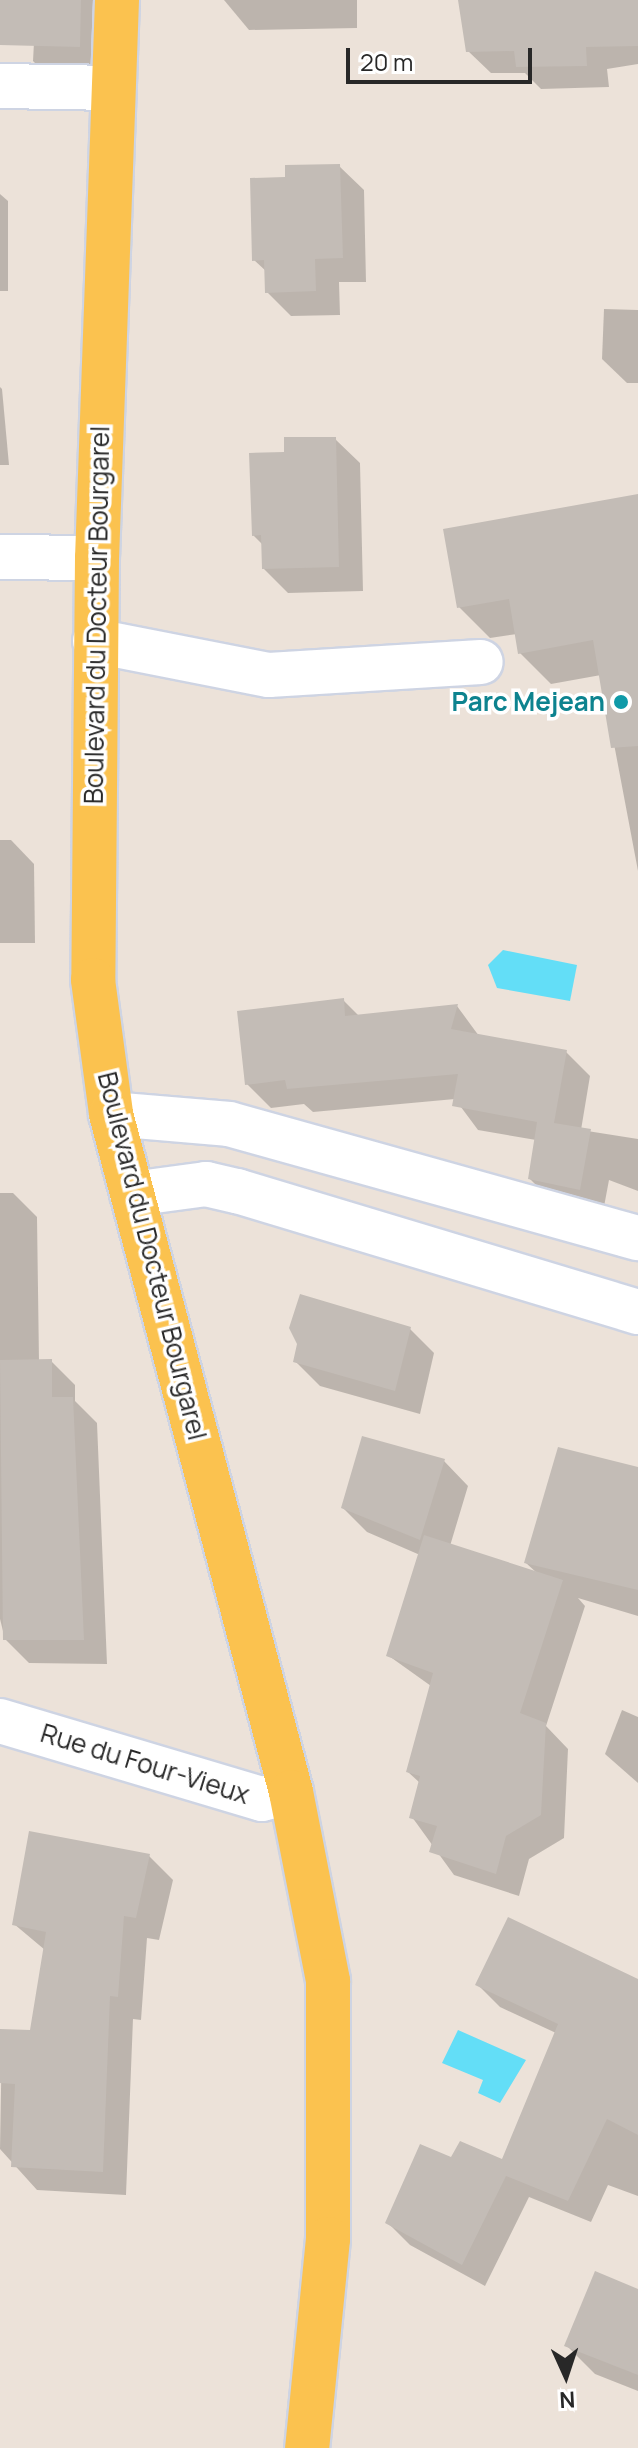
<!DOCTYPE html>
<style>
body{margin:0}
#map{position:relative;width:638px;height:2448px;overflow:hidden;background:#ece2d9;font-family:Manrope,sans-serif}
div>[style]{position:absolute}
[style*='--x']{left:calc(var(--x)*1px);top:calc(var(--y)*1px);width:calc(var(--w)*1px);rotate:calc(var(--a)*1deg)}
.water>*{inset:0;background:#63def7}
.shadow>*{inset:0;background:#0003}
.building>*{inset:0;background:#c3bcb6}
.roads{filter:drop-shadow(2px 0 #ced4e3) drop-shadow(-2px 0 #ced4e3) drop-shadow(0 2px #ced4e3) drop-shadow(0 -2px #ced4e3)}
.minor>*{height:44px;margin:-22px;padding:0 22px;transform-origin:22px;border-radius:22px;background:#fff}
.major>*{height:44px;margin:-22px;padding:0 22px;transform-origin:22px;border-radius:22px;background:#fbc24f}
.dots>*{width:22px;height:22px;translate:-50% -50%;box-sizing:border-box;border:4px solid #fff;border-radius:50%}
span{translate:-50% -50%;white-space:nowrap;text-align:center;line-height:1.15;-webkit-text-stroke:7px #fff;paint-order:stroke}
.street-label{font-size:26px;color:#282828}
.culture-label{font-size:26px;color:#0d838f;font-weight:700}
.right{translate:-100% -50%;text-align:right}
.north{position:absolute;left:526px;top:2336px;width:80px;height:80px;-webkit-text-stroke:6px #fff;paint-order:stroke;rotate:177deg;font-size:22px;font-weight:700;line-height:32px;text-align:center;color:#282828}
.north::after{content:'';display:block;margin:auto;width:28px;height:36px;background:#282828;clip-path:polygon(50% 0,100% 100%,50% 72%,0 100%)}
.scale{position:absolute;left:346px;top:48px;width:186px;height:36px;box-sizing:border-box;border:4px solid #282828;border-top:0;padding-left:10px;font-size:24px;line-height:28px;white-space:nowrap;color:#282828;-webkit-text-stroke:6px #fff;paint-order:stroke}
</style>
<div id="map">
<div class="water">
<i style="clip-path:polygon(503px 950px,577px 965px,570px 1001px,497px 988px,488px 965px)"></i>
<i style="clip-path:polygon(458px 2030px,526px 2060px,500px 2103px,478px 2093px,483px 2080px,442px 2063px)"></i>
</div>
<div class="shadow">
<i style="clip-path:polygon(0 0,106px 0,97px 85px,56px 84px,33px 61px,36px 4px)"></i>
<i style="clip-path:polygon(224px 0,357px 0,357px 28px,249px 30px)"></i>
<i style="clip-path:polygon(460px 0,638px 0,638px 64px,607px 69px,609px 87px,541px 89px,525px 73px,491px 73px,468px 51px)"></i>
<i style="clip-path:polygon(339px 166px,364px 190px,366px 282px,339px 282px,340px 315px,291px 316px,267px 292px,267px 272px,254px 260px,286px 179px)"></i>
<i style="clip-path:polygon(0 194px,8px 201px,8px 291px,0 291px)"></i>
<i style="clip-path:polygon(604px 309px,638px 310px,638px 383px,627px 383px,602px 359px)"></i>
<i style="clip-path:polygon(0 387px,2px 389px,9px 465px,0 465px)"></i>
<i style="clip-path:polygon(335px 439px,360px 463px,363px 591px,288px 593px,264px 569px,263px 545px,253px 535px,287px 454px)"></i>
<i style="clip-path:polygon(638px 496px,638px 871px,601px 675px,551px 684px,520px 653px,517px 634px,490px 638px,459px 607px)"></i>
<i style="clip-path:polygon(0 840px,11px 840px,34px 864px,35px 943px,0 943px)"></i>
<i style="clip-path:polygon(343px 1000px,360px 1017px,457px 1006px,479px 1036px,566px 1052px,590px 1076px,581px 1130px,638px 1139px,638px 1191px,609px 1180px,603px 1212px,554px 1203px,530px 1179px,536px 1140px,478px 1130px,455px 1099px,313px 1112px,304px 1104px,271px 1108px,247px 1084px)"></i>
<i style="clip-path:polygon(0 1193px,13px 1193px,37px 1217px,39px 1361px,51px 1361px,75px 1385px,75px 1401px,97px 1423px,107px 1664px,29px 1663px,5px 1639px,0 1619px)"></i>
<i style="clip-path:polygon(410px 1329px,434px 1353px,420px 1414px,320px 1386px,296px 1362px)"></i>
<i style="clip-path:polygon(444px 1461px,468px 1486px,450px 1546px,538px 1574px,526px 1563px,638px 1470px,638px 1616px,578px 1598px,585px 1606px,546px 1726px,568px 1749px,564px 1838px,529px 1859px,519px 1896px,454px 1875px,412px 1817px,420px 1783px,408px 1772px,431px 1686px,389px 1656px,420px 1555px,367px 1532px,343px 1508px)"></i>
<i style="clip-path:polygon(622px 1710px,638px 1717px,638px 1783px,605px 1754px)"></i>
<i style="clip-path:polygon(149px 1856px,173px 1880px,159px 1940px,147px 1938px,141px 2020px,133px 2019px,126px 2195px,37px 2190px,0 2149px,2px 2031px,32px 2032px,45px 1950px,14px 1924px)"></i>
<i style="clip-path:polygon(638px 1982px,638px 2196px,608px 2185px,591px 2222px,529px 2197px,485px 2286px,410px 2245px,387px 2222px,452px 2159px,503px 2162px,556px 2033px,500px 2007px,478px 1985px)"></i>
<i style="clip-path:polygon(638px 2291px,638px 2391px,595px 2374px,567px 2346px)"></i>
</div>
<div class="building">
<i style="clip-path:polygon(0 0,81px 0,80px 47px,0 45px)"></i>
<i style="clip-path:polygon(458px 0,638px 0,638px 46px,586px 47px,587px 66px,516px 67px,514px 51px,466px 52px)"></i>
<i style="clip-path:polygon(340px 164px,343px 258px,315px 259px,316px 291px,265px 293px,264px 260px,252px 261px,250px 178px,285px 177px,285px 165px)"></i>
<i style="clip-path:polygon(284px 437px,336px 437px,339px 567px,262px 569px,261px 535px,252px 536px,249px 453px,284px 452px)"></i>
<i style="clip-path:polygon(638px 494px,638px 746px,611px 748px,593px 640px,518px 654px,509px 599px,457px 608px,443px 529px)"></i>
<i style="clip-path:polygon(344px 998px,345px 1016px,458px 1004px,451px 1029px,567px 1050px,554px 1123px,591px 1129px,580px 1190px,528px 1179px,537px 1122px,452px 1106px,458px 1074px,287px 1089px,285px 1080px,245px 1085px,237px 1011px)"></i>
<i style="clip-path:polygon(300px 1294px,411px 1327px,395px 1391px,293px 1362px,297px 1344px,289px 1328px)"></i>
<i style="clip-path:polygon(52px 1359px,52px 1397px,73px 1397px,84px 1640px,3px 1640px,0 1360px)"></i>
<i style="clip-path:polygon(362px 1436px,445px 1459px,420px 1540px,341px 1508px)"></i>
<i style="clip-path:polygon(558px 1447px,638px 1467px,638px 1590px,524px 1563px)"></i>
<i style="clip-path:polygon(424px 1535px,563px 1580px,520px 1713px,546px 1723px,541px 1815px,506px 1836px,496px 1874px,429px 1852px,437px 1826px,409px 1818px,420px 1776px,406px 1772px,433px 1673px,386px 1656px)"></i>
<i style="clip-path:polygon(29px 1831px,150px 1854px,136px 1918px,124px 1916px,118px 1997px,110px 1996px,103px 2172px,11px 2167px,15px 2084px,0 2083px,0 2029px,30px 2030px,46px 1932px,12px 1925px)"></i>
<i style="clip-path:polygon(508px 1917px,638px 1979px,638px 2135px,607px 2119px,568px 2201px,506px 2176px,462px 2265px,385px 2223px,420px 2144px,451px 2157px,460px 2141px,502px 2159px,558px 2024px,475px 1985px)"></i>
<i style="clip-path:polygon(595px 2271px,638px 2289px,638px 2375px,564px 2346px)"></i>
</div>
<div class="roads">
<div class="minor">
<i style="--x:0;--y:86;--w:110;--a:1"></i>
<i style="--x:0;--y:557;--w:97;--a:0.6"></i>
<i style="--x:95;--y:641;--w:177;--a:11.1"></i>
<i style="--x:269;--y:675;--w:212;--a:-3.5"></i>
<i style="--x:111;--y:1114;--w:118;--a:4.8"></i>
<i style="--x:229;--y:1124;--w:425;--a:15.6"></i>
<i style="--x:132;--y:1194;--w:75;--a:-7.7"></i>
<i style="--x:206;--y:1184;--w:32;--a:13"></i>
<i style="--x:237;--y:1191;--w:419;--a:16.8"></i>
<i style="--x:0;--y:1721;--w:273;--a:16.6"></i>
<i style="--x:262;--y:1799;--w:30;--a:-14"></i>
</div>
<div class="major">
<i style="--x:117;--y:0;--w:558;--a:92.05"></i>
<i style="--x:97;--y:558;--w:422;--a:90.5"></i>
<i style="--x:93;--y:980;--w:135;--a:82.3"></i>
<i style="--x:111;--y:1114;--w:701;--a:75.13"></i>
<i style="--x:291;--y:1792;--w:193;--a:78.9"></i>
<i style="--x:328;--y:1981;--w:258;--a:90"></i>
<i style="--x:328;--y:2239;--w:210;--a:95.7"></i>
</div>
</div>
<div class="dots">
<i style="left:621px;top:702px;background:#0f9aa8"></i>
</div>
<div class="street-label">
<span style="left:97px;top:615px;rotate:-89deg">Boulevard du Docteur Bourgarel</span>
<span style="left:152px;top:1256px;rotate:76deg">Boulevard du Docteur Bourgarel</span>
<span style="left:145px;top:1764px;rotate:17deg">Rue du Four-Vieux</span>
</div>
<div class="culture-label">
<span class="right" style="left:605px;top:702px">Parc Mejean</span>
</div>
<div class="north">N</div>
<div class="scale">20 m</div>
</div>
